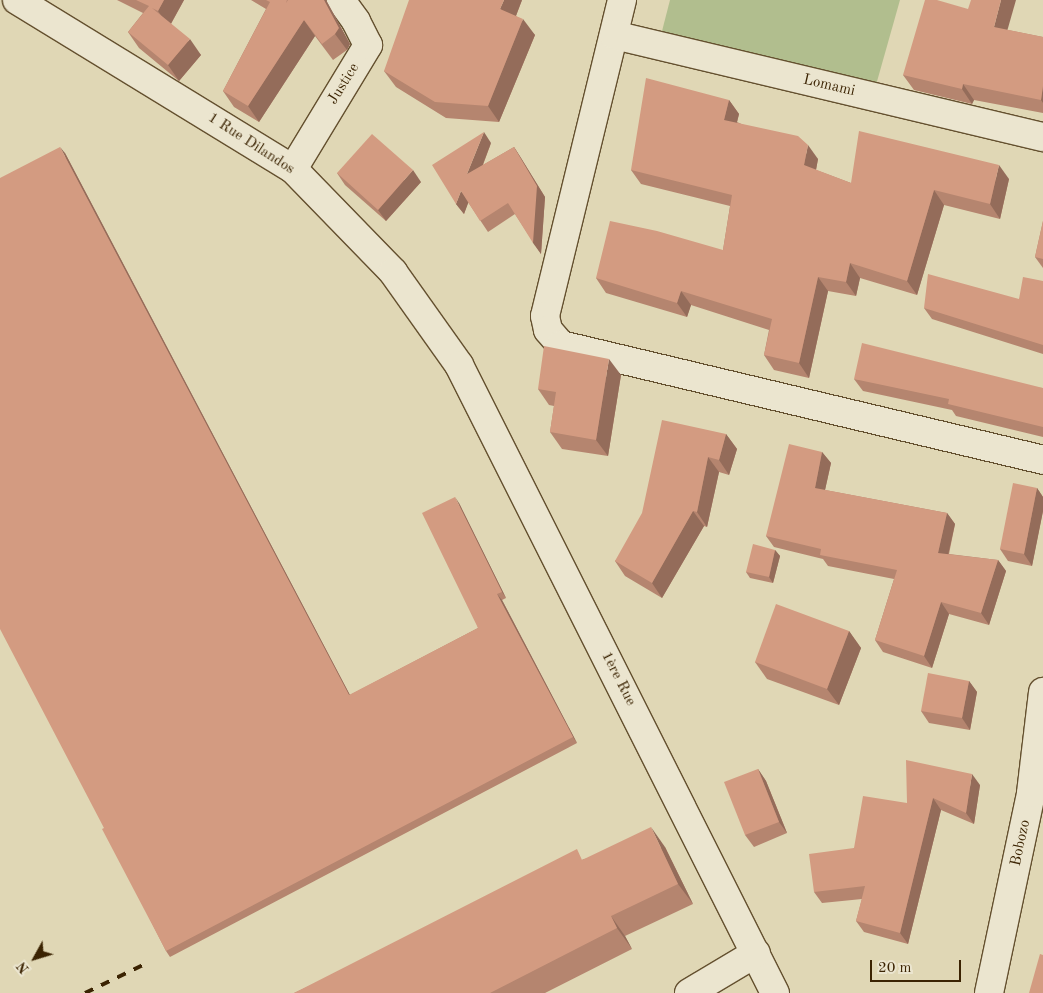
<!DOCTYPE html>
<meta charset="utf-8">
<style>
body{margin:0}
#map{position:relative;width:1043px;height:993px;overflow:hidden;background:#e0d7b5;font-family:"Old Standard TT",serif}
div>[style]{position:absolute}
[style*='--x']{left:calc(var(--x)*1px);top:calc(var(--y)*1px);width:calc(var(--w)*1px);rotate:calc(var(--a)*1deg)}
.green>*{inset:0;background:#b1be8e}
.roads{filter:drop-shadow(1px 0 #64502f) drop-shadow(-1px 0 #64502f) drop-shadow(0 1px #64502f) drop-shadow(0 -1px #64502f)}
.minor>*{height:28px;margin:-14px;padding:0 14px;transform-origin:14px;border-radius:14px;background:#ebe5cf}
.rail>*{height:4px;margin-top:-2px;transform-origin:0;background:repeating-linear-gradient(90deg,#3b2302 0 9px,transparent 0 18px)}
.wall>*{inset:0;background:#b5856f}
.shaded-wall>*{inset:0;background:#946c5a}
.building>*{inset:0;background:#d39b81}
span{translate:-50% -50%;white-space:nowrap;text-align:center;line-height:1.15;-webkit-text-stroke:4px #ebe5cf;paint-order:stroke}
.street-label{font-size:15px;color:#3b2302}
.north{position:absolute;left:10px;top:933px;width:50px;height:50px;-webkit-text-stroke:4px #ebe5cf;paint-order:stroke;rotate:231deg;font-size:14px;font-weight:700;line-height:20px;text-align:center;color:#3b2302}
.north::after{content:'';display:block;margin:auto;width:18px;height:22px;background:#3b2302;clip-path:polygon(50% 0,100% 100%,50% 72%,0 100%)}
.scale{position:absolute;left:870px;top:960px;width:91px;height:22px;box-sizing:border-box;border:2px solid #3b2302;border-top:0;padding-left:6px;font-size:15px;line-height:18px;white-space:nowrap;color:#3b2302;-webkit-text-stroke:4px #ebe5cf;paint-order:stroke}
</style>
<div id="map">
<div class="green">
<i style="clip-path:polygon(670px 0,900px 0,876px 85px,661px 35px)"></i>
</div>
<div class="roads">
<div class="minor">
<i style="--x:17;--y:0;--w:324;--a:31.5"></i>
<i style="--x:293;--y:169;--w:144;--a:45.8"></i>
<i style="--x:393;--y:272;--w:114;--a:54.6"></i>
<i style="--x:459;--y:365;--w:703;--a:63.29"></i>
<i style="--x:622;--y:0;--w:325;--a:103.7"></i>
<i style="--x:545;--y:316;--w:14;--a:78"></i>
<i style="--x:548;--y:330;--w:20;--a:49"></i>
<i style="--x:561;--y:345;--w:496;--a:13.4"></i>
<i style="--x:614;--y:35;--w:441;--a:13.4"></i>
<i style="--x:293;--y:169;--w:145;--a:-58.8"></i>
<i style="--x:368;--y:45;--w:27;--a:-117"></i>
<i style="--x:356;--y:21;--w:26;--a:-126"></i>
<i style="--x:689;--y:993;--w:78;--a:-30.8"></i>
<i style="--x:989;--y:993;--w:204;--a:-78.1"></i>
<i style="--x:1031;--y:793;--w:102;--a:-83.2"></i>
</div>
</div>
<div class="rail">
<i style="--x:85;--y:993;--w:69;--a:-25.8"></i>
</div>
<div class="wall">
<i style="clip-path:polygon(117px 0,184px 0,171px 24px,201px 55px,179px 81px,139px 48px,128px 32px,143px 13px)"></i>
<i style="clip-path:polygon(251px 0,326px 0,350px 44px,347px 50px,333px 60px,315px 36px,259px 122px,234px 107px,223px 91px,266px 9px)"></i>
<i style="clip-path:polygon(522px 0,516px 16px,535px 35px,499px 122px,446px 118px,396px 87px,384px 71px)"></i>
<i style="clip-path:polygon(1008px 30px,1043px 37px,1043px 113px,974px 100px,972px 104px,914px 90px,903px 75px)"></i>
<i style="clip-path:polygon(729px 100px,739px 114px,737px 122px,818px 159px,816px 170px,851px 183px,1009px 179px,1000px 219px,944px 205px,917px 295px,860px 278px,856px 296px,828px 291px,809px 378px,774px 370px,764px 355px,769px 330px,691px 305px,687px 317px,606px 293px,596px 278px,723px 250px,730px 206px,641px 184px,631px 170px)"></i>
<i style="clip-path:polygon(491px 143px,483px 165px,514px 147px,521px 158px,545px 197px,541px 254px,515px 214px,488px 232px,468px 202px,464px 214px,456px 204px)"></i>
<i style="clip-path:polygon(65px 153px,350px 695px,478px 628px,459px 503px,506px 598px,502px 600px,577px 743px,170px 957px,166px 951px,104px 828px)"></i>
<i style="clip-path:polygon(337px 173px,421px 182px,386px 221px,345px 185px)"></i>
<i style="clip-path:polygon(1043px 221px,1043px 268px,1035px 257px)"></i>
<i style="clip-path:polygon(1043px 281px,1043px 354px,932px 319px,924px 308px,1019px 299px)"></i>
<i style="clip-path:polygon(621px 375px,608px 456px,562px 449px,550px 432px,554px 406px,549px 405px,538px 389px)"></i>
<i style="clip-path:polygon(854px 379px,1043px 388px,1043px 437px,956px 416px,952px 410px,863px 391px)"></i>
<i style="clip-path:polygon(726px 434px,737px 449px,729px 475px,719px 472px,707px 527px,704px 526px,662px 598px,625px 576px,615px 561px)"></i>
<i style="clip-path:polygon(822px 452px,831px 463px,825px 490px,947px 513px,955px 524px,949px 554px,998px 560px,1006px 571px,989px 625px,949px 614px,932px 668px,883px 652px,875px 640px,894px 579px,828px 566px,823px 559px,774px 547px,766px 536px)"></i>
<i style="clip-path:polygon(1037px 488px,1043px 497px,1043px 511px,1032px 566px,1008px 561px,1000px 549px)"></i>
<i style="clip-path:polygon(775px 550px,780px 556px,773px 583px,750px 578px,746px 572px)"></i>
<i style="clip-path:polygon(849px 631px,861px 648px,839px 705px,767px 679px,755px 662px)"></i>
<i style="clip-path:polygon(969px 681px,977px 692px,970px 730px,929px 723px,921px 711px)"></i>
<i style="clip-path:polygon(758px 769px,766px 781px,787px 833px,754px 847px,745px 835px)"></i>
<i style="clip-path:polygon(980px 785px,974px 824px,941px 810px,908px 944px,864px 932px,856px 921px,862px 899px,822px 903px,814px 892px,854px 848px,907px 803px)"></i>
<i style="clip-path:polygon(665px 847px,693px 904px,625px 936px,632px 949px,545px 993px,294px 993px,584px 859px)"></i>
</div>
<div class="shaded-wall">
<i style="clip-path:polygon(164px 0,184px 0,169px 27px,158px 11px)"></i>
<i style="clip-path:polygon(324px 0,326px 0,350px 44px,347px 50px,335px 34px)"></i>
<i style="clip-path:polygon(504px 0,522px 0,512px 26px,500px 9px)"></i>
<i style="clip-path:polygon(1001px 0,1016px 0,1004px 42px,994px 27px)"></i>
<i style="clip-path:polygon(523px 19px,535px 35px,499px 122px,488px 106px)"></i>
<i style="clip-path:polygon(304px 20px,315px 36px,259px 122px,248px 106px)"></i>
<i style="clip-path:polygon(190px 39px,201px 55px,179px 81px,168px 65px)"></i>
<i style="clip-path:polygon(963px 84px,974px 100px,972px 104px,962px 89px)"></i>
<i style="clip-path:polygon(1043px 86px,1043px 103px,1041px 100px)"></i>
<i style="clip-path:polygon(729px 100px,739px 114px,734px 134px,724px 120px)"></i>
<i style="clip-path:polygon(484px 132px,491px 143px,475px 185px,467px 174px)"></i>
<i style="clip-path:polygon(808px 145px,818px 159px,814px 180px,804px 165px)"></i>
<i style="clip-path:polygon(60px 147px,65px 153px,353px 701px,349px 695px)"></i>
<i style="clip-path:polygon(514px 147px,521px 158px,545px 197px,541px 254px,533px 243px)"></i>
<i style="clip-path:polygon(999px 165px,1009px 179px,1000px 219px,990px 204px)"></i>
<i style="clip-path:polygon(413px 170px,421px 182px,386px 221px,378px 210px)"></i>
<i style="clip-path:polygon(934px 190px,944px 205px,917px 295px,907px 281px)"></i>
<i style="clip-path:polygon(461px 191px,469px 201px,464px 214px,456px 204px)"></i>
<i style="clip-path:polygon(850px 263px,860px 278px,856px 296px,846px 282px)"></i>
<i style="clip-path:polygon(818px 277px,828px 291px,809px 378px,799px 363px)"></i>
<i style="clip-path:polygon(681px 291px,691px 305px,687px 317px,677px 303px)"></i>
<i style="clip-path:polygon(609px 359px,621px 375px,608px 456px,596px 440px)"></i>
<i style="clip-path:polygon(726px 434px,737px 449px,729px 475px,719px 460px)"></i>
<i style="clip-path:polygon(822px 452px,831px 463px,823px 499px,815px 488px)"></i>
<i style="clip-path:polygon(708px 457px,719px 472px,707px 527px,697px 512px)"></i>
<i style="clip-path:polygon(1037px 488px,1043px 497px,1043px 511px,1032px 566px,1024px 554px)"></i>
<i style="clip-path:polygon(455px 497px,459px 503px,506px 598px,502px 592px)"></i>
<i style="clip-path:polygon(693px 511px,704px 526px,662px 598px,652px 583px)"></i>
<i style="clip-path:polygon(947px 513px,955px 524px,946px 564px,938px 553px)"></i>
<i style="clip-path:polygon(775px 550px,780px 556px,773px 583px,769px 577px)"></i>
<i style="clip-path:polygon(998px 560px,1006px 571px,989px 625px,981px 613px)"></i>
<i style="clip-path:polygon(497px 594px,502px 600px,577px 743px,573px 737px)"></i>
<i style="clip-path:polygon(941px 602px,949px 614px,932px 668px,924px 656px)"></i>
<i style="clip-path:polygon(849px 631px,861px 648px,839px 705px,827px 689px)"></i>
<i style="clip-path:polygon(969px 681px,977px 692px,970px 730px,962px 718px)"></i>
<i style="clip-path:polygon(758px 769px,766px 781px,787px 833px,779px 822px)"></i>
<i style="clip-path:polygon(972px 774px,980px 785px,974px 824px,966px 813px)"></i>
<i style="clip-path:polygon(933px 798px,941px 810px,908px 944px,900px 933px)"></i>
<i style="clip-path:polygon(651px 827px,665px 847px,693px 904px,678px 884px)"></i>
<i style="clip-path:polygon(611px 916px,625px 936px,632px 949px,617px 928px)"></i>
</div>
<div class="building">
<i style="clip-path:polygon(136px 0,164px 0,158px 11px,152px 8px,190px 39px,168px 65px,128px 32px,149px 6px)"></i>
<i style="clip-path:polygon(266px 0,287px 0,286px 3px,288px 0,324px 0,339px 28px,335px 34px,322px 44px,304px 20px,248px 106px,223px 91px,270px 2px)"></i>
<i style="clip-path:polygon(409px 0,504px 0,500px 9px,523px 19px,488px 106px,435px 102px,384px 71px)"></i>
<i style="clip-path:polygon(925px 0,937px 0,968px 9px,971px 0,1001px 0,994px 27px,1043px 37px,1043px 86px,1041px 100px,963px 84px,962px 89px,903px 75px)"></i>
<i style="clip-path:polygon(646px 78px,729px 100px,724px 120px,798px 136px,808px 145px,804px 165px,851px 183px,859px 131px,999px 165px,990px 204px,934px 190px,907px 281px,850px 263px,846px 282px,818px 277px,799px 363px,764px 355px,772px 319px,681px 291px,677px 303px,596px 278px,610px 221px,657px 231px,723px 250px,732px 195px,631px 170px)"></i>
<i style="clip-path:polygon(484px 132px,467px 174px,514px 147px,537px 186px,533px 243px,508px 203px,480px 221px,461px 191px,456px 204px,432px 165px)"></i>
<i style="clip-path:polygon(372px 134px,413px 170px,378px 210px,337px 173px)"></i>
<i style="clip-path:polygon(60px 147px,349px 695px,478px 628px,422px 513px,455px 497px,502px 592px,497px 594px,573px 737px,166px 951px,102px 829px,104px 828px,0 629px,0 178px)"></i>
<i style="clip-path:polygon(1043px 221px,1043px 259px,1035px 257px)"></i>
<i style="clip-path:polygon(928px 274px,1019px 299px,1023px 277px,1043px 281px,1043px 345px,924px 308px)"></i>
<i style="clip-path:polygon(862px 343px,1043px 388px,1043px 427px,948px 404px,949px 399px,854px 379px)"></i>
<i style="clip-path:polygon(544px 346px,609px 359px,596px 440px,550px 432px,556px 392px,538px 389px)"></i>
<i style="clip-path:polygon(662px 420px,726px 434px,719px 460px,708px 457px,697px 512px,693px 511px,652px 583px,615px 561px,642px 513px)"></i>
<i style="clip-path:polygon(789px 444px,822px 452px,815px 488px,947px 513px,938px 553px,998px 560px,981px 613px,941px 602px,924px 656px,875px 640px,897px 570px,820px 555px,821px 549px,766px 536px)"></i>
<i style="clip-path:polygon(1013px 483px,1037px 488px,1024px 554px,1000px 549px)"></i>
<i style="clip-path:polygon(753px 544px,775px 550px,769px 577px,746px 572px)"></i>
<i style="clip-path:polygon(776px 604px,849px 631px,827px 689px,755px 662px)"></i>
<i style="clip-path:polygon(928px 673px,969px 681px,962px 718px,921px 711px)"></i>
<i style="clip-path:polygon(906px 760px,972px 774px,966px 813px,933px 798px,900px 933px,856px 921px,865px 886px,814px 892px,809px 854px,854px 848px,863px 796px,907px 803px)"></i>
<i style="clip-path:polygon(758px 769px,779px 822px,745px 835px,724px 782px)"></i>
<i style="clip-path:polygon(651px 827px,678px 884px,611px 916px,617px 928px,490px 993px,294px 993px,577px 849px,582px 860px)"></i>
<i style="clip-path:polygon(1040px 954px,1043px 955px,1043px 993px,1029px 993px)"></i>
</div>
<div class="street-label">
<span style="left:344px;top:84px;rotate:-58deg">Justice</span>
<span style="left:829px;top:86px;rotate:13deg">Lomami</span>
<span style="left:251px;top:144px;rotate:33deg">1 Rue Dilandos</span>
<span style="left:618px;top:679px;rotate:63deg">1ère Rue</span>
<span style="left:1021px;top:843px;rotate:-78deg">Bobozo</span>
</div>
<div class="north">N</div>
<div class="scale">20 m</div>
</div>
